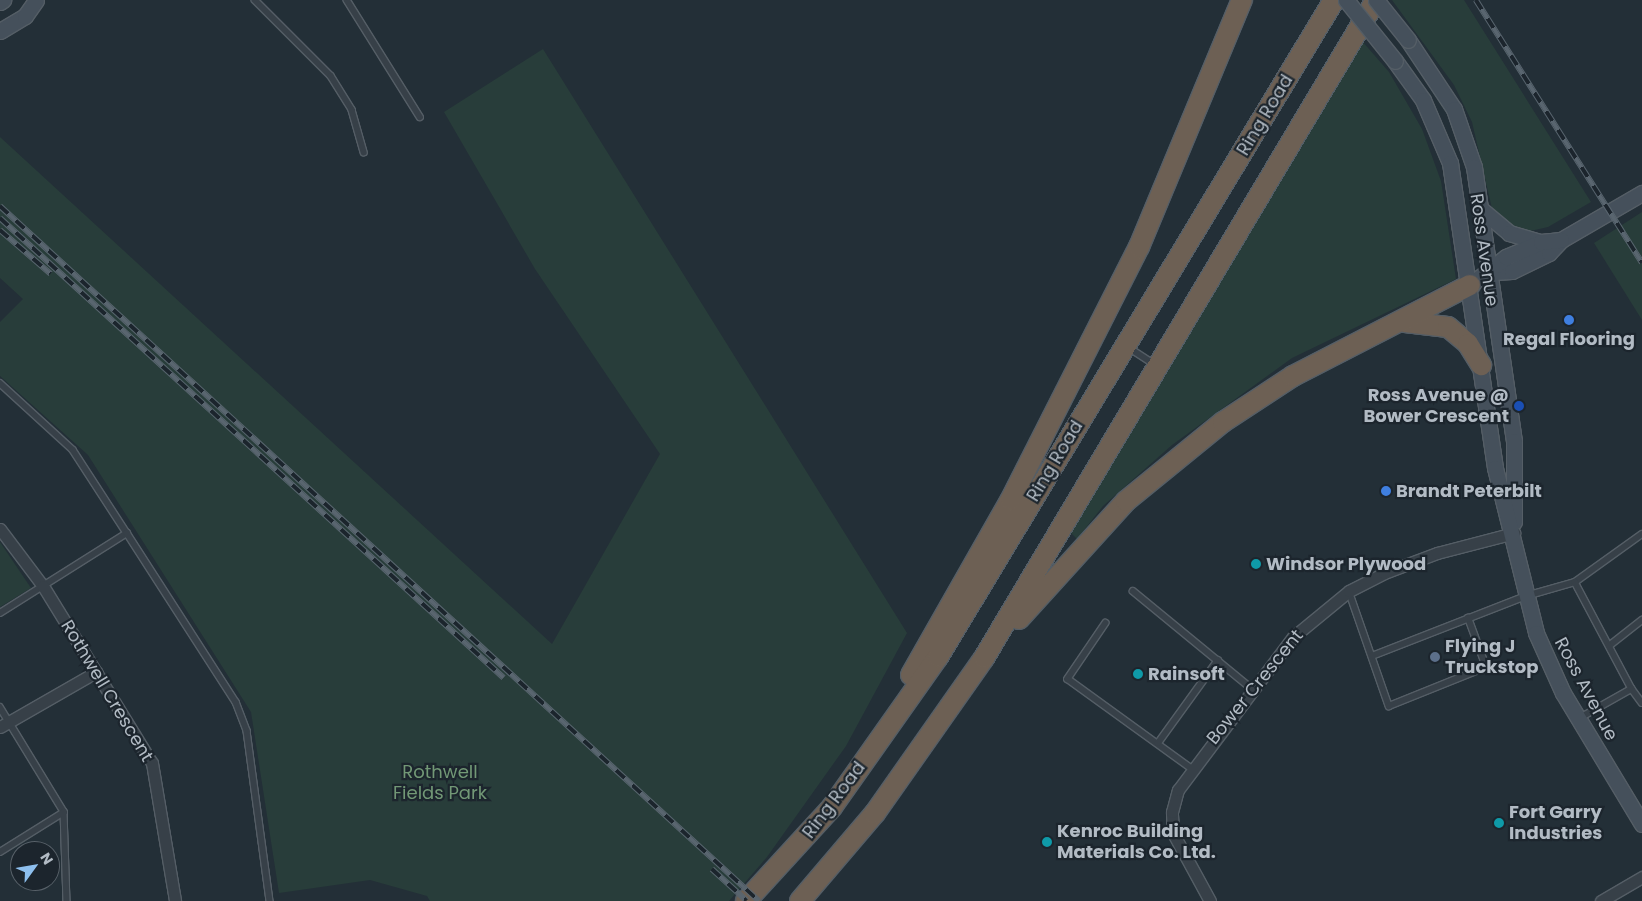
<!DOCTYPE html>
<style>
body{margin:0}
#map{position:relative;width:1642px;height:901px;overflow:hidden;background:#232f37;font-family:Poppins,sans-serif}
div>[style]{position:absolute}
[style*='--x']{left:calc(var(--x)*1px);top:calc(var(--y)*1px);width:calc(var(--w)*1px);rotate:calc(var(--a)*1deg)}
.green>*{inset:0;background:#283d3a}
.roads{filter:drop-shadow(1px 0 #555e66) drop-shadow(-1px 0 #555e66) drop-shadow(0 1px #555e66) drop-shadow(0 -1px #555e66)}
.lane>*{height:5.5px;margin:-2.75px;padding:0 2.75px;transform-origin:2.75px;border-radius:2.75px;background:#374048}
.street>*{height:11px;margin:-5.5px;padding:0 5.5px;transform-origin:5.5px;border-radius:5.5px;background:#374048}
.secondary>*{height:15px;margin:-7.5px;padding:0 7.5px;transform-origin:7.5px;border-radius:7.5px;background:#45505b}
.highway>*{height:20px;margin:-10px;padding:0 10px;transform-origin:10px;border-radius:10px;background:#6d6054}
.rail>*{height:5.5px;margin-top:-2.75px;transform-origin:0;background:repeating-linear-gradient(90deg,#1c252d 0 11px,#59656f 0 22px);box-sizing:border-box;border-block:1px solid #59656f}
.bridges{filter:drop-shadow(1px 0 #555e66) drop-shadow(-1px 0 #555e66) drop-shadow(0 1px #555e66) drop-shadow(0 -1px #555e66)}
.secondary-bridge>*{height:15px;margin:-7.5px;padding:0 7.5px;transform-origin:7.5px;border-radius:7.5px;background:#45505b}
.dots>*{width:14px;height:14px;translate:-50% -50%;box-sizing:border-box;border:2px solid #1c252d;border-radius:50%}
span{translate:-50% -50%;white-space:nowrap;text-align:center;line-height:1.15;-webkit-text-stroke:4.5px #1c252d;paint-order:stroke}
.street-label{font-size:18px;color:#b2bbc4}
.poi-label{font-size:18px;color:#b2bbc4;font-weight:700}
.right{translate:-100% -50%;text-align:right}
.left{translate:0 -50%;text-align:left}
.park-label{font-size:18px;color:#729876}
.north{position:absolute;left:10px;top:841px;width:50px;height:50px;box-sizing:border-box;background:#1c252d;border:1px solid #586169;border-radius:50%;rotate:58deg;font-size:14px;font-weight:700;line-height:20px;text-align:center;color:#b2bbc4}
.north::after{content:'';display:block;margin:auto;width:18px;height:22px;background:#8dbfee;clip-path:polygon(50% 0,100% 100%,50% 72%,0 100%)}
</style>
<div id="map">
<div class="green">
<i style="clip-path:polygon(1392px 0,1464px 0,1591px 202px,1548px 227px,1526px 232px,1510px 228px,1493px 213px,1472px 122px,1454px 85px)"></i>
<i style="clip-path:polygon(1362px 41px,1389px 72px,1422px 129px,1441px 181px,1456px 279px,1292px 358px,1172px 445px,1103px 506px,1077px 539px,1070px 532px)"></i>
<i style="clip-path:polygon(543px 49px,907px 633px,846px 746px,767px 857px,729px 901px,430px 901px,427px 896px,370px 880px,279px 893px,251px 712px,88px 455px,0 376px,0 322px,23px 299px,0 278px,0 137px,552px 644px,660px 454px,535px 269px,444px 112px)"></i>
<i style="clip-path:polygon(1642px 212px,1642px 320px,1594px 243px)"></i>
<i style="clip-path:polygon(0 542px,31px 588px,0 607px)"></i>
</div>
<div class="roads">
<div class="lane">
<i style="--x:255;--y:0;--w:107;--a:45"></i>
<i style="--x:331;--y:76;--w:40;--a:58"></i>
<i style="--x:352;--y:110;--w:44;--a:74.1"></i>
<i style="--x:347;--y:0;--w:138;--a:58"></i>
<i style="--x:1128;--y:347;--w:33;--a:33"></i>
<i style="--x:0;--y:383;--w:99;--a:42.5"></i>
<i style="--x:73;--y:450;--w:99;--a:57"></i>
<i style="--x:1575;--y:582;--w:82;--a:-35.6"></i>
<i style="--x:1133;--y:591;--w:153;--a:39.4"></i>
<i style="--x:1349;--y:591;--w:122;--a:70.8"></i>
<i style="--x:1389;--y:706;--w:105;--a:-21.9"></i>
<i style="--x:1486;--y:667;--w:52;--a:-110.2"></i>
<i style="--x:0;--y:613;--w:150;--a:-32.2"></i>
<i style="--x:127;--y:533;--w:201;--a:57.2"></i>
<i style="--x:236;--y:702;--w:31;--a:69"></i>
<i style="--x:247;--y:731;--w:172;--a:82.3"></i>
<i style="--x:1106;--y:623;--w:68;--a:124.2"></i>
<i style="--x:1068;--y:679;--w:152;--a:35.9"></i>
<i style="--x:1609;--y:646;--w:42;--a:-38.2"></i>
<i style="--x:1372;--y:656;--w:165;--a:-21.3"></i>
<i style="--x:1526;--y:596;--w:51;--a:-15.9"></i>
<i style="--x:1575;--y:582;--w:121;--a:62"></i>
<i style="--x:1632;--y:689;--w:61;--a:150.5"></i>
<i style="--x:1632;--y:689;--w:17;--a:54"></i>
<i style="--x:0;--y:707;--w:123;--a:58.6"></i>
<i style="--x:64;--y:812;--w:89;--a:88.1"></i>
<i style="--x:1158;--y:743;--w:102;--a:-54.1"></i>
<i style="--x:0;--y:852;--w:75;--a:-32"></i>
</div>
<div class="street">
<i style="--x:0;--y:529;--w:71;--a:53"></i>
<i style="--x:43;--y:586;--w:208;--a:58.4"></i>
<i style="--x:152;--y:763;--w:140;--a:80.5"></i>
<i style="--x:0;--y:727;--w:111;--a:-29.8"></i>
<i style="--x:1210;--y:901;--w:77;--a:-118.6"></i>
<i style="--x:1173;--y:833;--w:21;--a:-93"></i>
<i style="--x:1172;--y:812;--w:23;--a:-75"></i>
<i style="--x:1178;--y:790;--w:191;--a:-53.1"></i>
<i style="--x:1293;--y:637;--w:72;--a:-39.4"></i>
<i style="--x:1349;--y:591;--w:39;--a:-27"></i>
<i style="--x:1384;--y:573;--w:57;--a:-20.7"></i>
<i style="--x:1437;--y:553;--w:80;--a:-14.6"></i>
<i style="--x:1601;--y:901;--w:48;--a:-30.3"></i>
</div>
<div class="secondary">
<i style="--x:0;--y:2;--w:4;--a:-34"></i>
<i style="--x:0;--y:31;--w:29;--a:-31"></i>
<i style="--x:25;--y:16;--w:19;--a:-55"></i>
<i style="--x:1408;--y:40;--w:83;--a:56.3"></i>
<i style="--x:1454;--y:109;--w:61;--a:71"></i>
<i style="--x:1474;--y:167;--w:277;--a:81.7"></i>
<i style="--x:1514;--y:441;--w:81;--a:90"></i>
<i style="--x:1395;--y:61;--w:48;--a:54.3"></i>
<i style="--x:1423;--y:100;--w:69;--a:66.8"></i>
<i style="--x:1450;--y:163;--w:308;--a:81.6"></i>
<i style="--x:1495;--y:468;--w:170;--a:76"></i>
<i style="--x:1536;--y:633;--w:66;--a:65.8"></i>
<i style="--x:1563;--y:693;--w:153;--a:58.9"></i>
<i style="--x:1483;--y:211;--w:34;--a:40"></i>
<i style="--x:1509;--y:233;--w:33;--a:16"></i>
<i style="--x:1492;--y:272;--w:20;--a:-3"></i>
<i style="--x:1512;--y:271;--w:41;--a:-25.9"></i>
<i style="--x:1549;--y:253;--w:18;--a:-47"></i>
<i style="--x:1561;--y:240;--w:94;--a:-30.1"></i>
<i style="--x:1470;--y:285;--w:46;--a:-37.9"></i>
<i style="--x:1506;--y:257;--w:38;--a:-23"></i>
<i style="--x:1541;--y:242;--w:20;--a:-6"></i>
</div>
<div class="highway">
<i style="--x:1405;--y:322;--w:43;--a:6.6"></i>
<i style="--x:1448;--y:327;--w:26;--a:40"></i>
<i style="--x:1468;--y:344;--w:25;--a:58"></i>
<i style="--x:1019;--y:619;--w:159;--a:-47.8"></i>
<i style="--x:1126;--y:501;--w:125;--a:-39.2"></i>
<i style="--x:1223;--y:422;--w:84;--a:-33.3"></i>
<i style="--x:1293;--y:376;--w:199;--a:-27.2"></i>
<i style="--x:911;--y:675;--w:202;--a:-60.4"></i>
<i style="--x:1011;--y:499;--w:283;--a:-63.1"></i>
<i style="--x:1139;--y:247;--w:268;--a:-67.4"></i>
<i style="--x:746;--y:901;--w:127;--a:-47.5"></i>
<i style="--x:832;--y:807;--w:184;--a:-54.8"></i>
<i style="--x:938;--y:657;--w:767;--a:-58.92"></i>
<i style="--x:800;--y:901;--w:116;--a:-49.6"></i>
<i style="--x:875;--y:813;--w:189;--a:-54.9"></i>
<i style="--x:984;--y:658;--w:766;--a:-59.22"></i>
</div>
</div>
<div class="rail">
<i style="--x:1476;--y:0;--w:311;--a:57.7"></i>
<i style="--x:0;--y:206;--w:1029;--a:42.48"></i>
<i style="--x:0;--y:218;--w:682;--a:42.39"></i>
<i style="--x:0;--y:230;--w:67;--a:40.8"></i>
<i style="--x:712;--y:869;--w:47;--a:42.4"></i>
</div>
<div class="bridges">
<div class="secondary-bridge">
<i style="--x:1346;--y:0;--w:78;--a:51.2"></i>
<i style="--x:1376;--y:0;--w:51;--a:51.3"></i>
</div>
</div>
<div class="dots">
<i style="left:1569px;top:320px;background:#3f7fe0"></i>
<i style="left:1519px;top:406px;background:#1a4fb4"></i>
<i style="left:1386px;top:491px;background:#3f7fe0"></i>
<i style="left:1256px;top:564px;background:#0f9aa8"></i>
<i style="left:1435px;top:657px;background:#5c6f8a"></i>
<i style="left:1138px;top:674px;background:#0f9aa8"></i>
<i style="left:1499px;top:823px;background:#0f9aa8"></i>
<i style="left:1047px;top:842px;background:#0f9aa8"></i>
</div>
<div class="street-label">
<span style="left:1265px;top:115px;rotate:-59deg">Ring Road</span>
<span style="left:1484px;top:250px;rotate:82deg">Ross Avenue</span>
<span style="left:1055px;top:461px;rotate:-59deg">Ring Road</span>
<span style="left:1255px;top:687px;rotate:-51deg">Bower Crescent</span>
<span style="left:1586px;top:689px;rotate:62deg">Ross Avenue</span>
<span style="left:107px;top:691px;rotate:59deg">Rothwell Crescent</span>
<span style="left:834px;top:800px;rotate:-53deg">Ring Road</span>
</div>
<div class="poi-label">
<span style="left:1569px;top:339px">Regal Flooring</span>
<span class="right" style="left:1509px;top:406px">Ross Avenue @<br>Bower Crescent</span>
<span class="left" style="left:1396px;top:491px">Brandt Peterbilt</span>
<span class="left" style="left:1266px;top:564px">Windsor Plywood</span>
<span class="left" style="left:1445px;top:657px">Flying J<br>Truckstop</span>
<span class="left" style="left:1148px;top:674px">Rainsoft</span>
<span class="left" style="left:1509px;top:823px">Fort Garry<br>Industries</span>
<span class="left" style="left:1057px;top:842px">Kenroc Building<br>Materials Co. Ltd.</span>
</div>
<div class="park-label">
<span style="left:440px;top:783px">Rothwell<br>Fields Park</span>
</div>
<div class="north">N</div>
</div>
